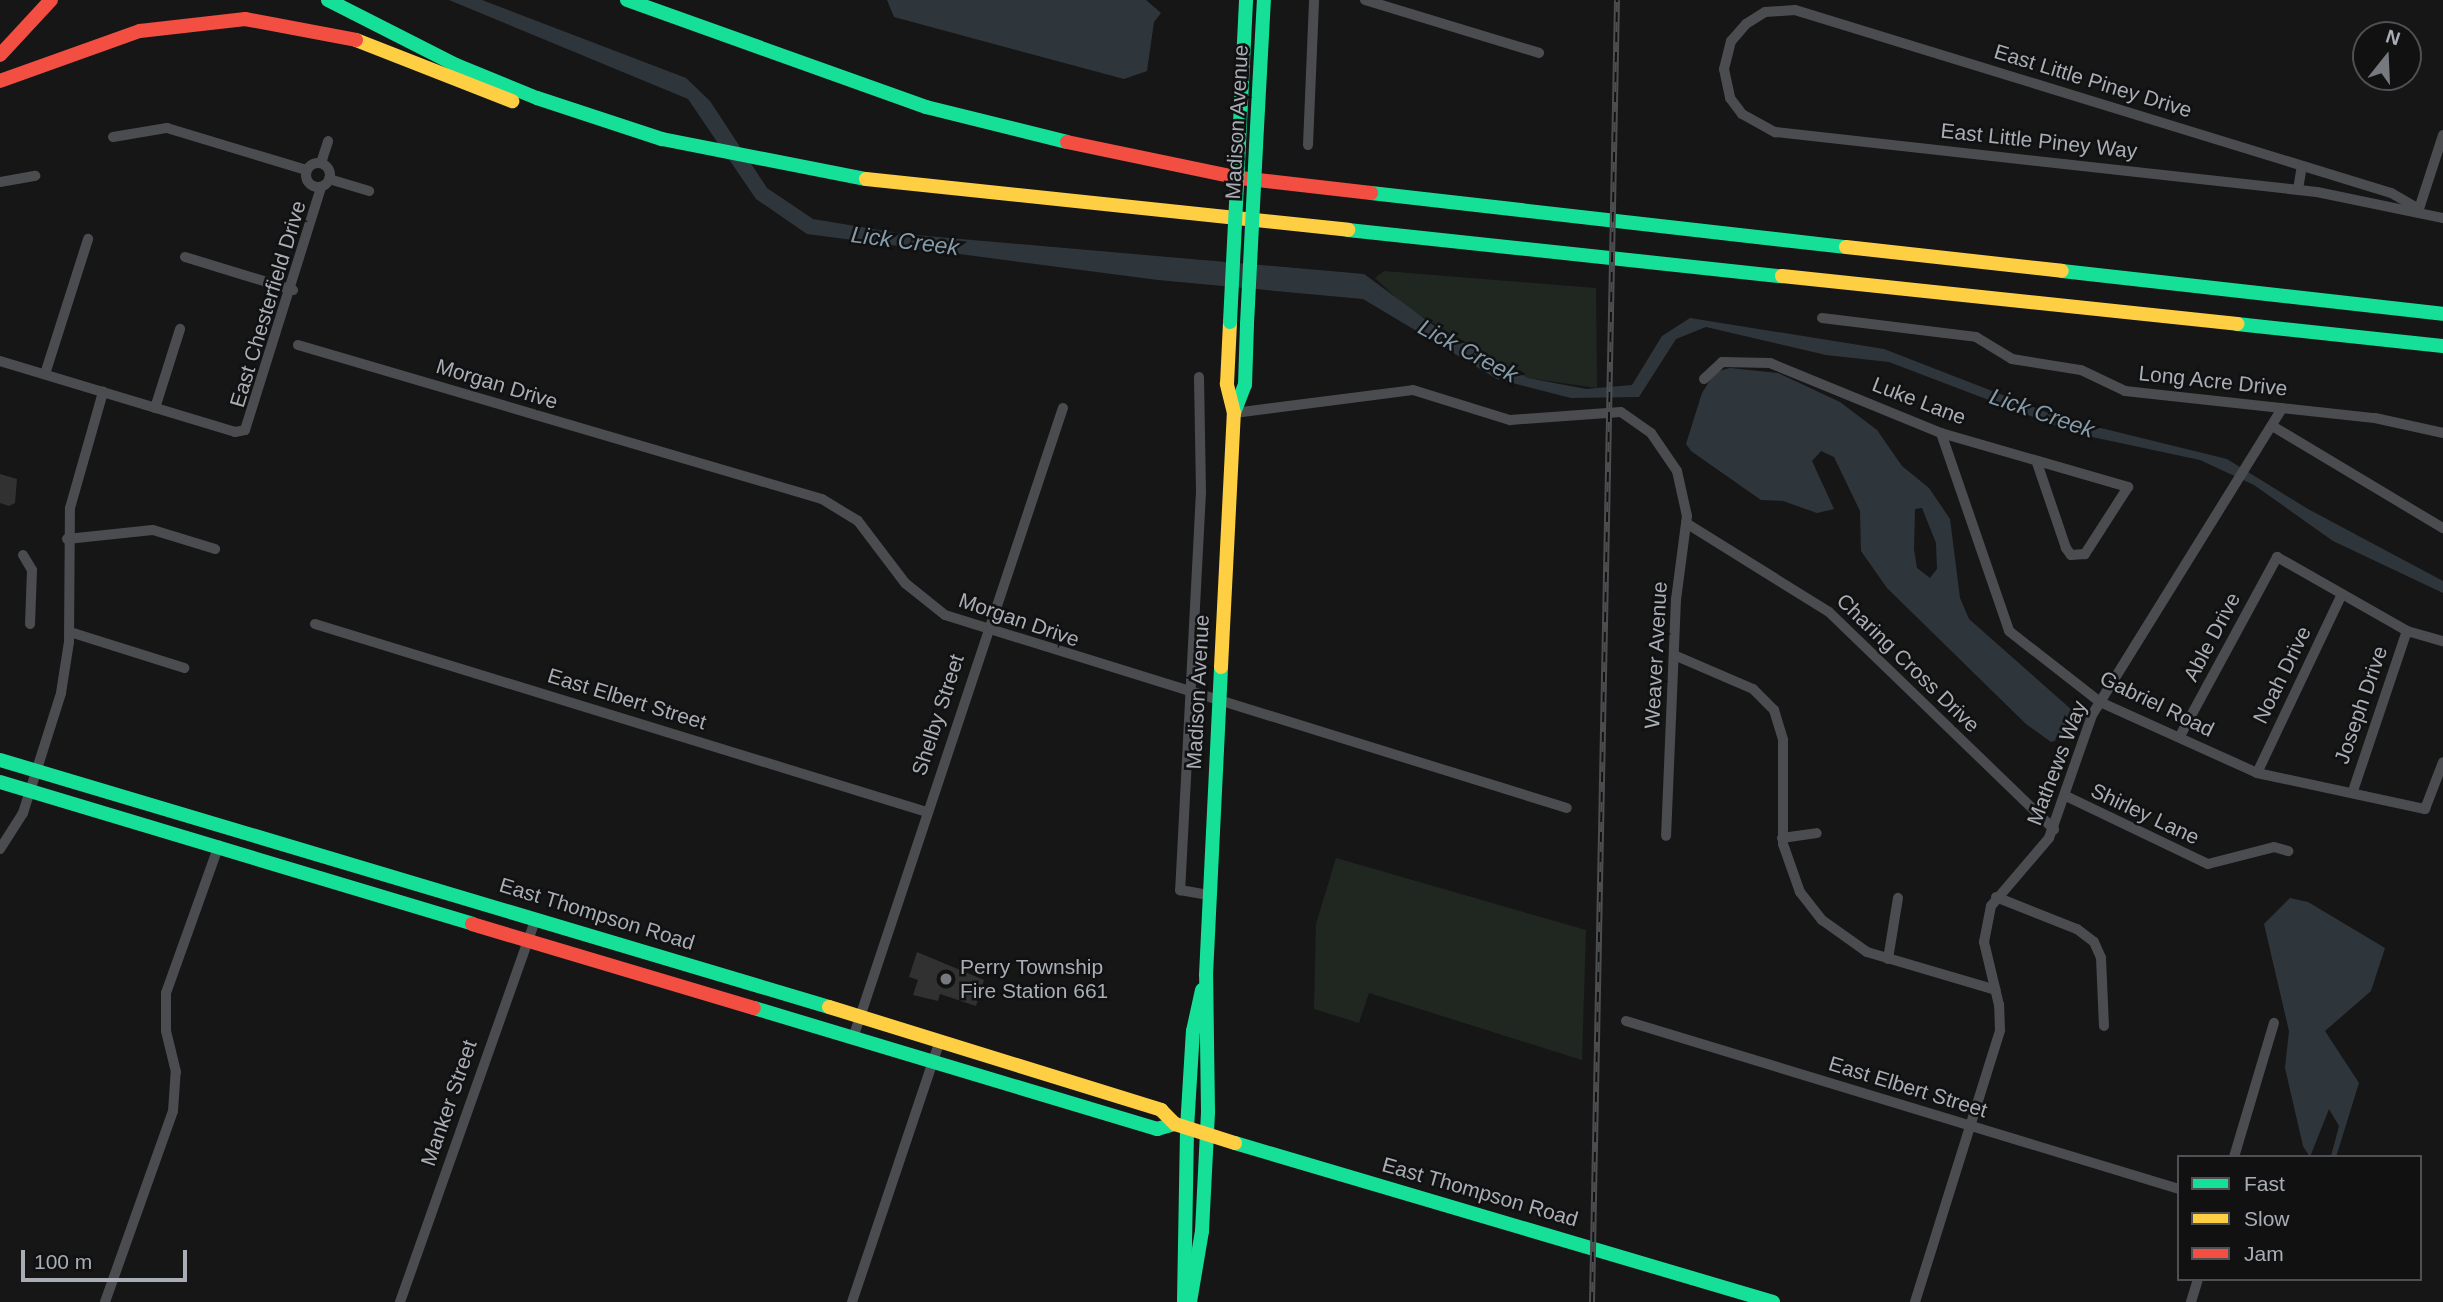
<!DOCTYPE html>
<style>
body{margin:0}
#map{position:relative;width:2443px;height:1302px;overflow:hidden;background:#161617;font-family:Arial,sans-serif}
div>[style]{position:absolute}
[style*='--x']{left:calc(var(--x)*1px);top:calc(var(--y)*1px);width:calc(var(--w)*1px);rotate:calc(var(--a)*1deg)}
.green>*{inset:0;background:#202721}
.water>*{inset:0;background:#2f363b}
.building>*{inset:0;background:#313132}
.street>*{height:10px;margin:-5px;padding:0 5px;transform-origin:5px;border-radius:5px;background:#4b4c4f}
.street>.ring{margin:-5px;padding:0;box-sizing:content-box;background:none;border:10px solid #4b4c4f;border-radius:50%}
.fast>*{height:14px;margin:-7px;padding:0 7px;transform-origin:7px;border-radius:7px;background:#16e098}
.slow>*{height:14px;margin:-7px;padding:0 7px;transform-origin:7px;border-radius:7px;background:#ffcf43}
.jam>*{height:14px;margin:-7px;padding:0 7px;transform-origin:7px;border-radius:7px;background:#f24e42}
.rail>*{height:6px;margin-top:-3px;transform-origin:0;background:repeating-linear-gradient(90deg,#111112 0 10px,#4c4d4f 0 20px);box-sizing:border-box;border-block:2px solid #4c4d4f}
.fast-bridge>*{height:14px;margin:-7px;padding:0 7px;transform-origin:7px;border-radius:7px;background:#16e098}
.dots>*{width:19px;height:19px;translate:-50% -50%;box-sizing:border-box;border:4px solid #111112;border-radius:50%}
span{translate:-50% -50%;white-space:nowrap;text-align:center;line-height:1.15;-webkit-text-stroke:5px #111112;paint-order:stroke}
.street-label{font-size:21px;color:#a9aeb6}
.poi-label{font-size:21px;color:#a9aeb6}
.left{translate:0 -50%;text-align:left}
.water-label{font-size:23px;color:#859cad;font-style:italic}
.legend{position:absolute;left:2177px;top:1155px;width:245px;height:126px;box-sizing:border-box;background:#111112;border:2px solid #4e5054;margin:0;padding:9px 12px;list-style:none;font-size:21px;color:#a9aeb6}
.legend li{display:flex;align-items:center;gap:14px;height:35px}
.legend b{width:35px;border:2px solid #4e5054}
.north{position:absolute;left:2352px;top:21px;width:70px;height:70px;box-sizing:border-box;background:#111112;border:2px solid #4e5054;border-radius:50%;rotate:18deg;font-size:19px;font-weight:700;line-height:28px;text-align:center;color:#a9aeb6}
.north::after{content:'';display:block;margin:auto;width:24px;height:32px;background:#76797e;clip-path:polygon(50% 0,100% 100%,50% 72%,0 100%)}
.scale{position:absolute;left:21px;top:1250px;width:166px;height:32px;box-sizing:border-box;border:4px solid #a9aeb6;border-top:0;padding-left:9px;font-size:21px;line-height:24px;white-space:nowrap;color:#a9aeb6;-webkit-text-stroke:5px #111112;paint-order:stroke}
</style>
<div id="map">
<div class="green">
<i style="clip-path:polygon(1384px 271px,1596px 288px,1597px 388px,1528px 378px,1477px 350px,1404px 305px,1375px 278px)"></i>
<i style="clip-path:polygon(1336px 858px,1586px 930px,1582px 1060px,1369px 993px,1359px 1023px,1314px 1009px,1316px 924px)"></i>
</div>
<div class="water">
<i style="clip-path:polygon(449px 0,482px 0,686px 78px,710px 101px,767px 188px,813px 219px,903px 234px,1364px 274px,1436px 327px,1528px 378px,1586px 389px,1632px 385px,1662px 336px,1690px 318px,1884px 349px,2064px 419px,2227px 459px,2308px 509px,2443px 581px,2443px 593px,2333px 541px,2254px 485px,2200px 460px,2078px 434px,1889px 362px,1826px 355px,1706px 327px,1676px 339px,1639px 397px,1571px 398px,1497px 379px,1363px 299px,1158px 280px,807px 234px,756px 199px,688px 99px)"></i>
<i style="clip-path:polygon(887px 0,1146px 0,1161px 13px,1154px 22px,1147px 71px,1124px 79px,894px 17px)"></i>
<i style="clip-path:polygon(evenodd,1730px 368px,1778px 373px,1840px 402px,1877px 430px,1902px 466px,1929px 488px,1950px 519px,1960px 598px,1969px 619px,2073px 711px,2063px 738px,2051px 742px,2026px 724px,1887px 588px,1861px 551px,1860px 511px,1834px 457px,1821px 451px,1812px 461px,1834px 509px,1817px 513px,1783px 501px,1761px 500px,1691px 451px,1686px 444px,1702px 393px,1715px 372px,1730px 368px,1922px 508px,1936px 543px,1937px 569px,1930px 578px,1917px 568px,1914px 549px,1915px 509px,1922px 508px)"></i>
<i style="clip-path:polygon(2290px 898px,2308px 902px,2385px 948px,2371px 991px,2325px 1031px,2359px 1083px,2336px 1157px,2331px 1156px,2339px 1126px,2329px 1109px,2310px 1157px,2303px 1146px,2285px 1068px,2289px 1031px,2264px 924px)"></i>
</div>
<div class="building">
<i style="clip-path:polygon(0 474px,17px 479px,15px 503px,9px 506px,0 503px)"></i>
<i style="clip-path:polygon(917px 952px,984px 980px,976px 1006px,940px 994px,938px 1001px,913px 995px,918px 980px,909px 977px)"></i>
</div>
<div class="street">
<i style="--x:1365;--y:0;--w:182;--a:16.9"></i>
<i style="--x:2443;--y:135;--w:78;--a:108"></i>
<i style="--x:2419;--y:209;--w:32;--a:-150"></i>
<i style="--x:2391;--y:193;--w:623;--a:-162.93"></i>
<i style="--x:1795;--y:10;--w:30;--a:176"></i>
<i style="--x:1765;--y:12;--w:22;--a:148"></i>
<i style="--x:1746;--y:24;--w:23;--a:131"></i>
<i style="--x:1731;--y:41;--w:29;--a:104"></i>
<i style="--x:1724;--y:69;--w:30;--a:78"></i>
<i style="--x:1730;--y:98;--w:20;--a:53"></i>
<i style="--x:1742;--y:114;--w:38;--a:29"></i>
<i style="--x:1775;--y:132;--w:545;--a:6.32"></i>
<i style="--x:2317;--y:192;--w:129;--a:11.7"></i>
<i style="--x:113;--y:137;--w:55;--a:-9.5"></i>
<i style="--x:167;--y:128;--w:145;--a:16.8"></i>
<i style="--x:1308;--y:145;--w:145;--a:-87.6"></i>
<i class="ring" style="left:306px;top:163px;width:14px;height:14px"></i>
<i style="--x:321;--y:163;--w:23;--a:-72"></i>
<i style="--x:329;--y:179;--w:42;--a:16.7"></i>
<i style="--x:0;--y:182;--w:36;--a:-10"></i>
<i style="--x:2298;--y:190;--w:24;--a:-81"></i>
<i style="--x:185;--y:257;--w:113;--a:17"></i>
<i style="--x:1822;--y:318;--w:155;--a:7"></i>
<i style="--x:1976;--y:337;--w:42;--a:31.4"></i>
<i style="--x:2012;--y:359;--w:70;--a:9.1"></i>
<i style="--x:2081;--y:370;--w:49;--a:25.5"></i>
<i style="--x:2125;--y:391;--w:251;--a:6.2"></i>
<i style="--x:2375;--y:418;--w:70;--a:12.4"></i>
<i style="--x:298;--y:345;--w:546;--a:16.38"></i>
<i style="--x:822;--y:499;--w:42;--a:31.4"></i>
<i style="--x:858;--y:521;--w:78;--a:52.8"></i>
<i style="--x:905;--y:583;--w:51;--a:38.7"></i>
<i style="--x:945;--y:615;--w:651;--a:17.24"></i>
<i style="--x:0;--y:361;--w:245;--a:16.8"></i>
<i style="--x:235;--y:432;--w:10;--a:-11"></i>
<i style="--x:245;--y:430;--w:255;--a:-72.6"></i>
<i style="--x:45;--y:374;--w:142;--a:-72.3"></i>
<i style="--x:1199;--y:377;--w:115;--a:89"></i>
<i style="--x:1201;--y:492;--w:399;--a:93"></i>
<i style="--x:1180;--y:890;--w:29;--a:10"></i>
<i style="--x:1704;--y:379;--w:25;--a:-43"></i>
<i style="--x:1722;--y:362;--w:48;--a:1.2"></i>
<i style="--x:1770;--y:363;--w:185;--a:22.3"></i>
<i style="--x:1941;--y:433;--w:195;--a:16.1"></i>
<i style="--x:2128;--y:487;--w:80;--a:122.7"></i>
<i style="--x:2085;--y:554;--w:14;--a:176"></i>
<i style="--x:2071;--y:555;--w:9;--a:-126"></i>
<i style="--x:2066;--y:548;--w:90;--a:-108.8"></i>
<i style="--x:155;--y:408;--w:83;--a:-72.4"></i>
<i style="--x:1234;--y:413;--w:180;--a:-7.3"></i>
<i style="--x:1413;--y:390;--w:102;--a:17.2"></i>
<i style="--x:1510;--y:420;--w:111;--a:-4.1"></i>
<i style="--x:1621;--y:412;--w:37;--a:35"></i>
<i style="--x:1651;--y:433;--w:46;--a:55.6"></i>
<i style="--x:1677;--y:471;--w:46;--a:77.5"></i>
<i style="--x:1687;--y:516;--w:84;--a:97.5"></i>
<i style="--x:1676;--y:599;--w:237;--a:92.4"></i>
<i style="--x:2274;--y:427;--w:197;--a:30.9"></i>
<i style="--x:1941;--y:433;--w:209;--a:71"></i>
<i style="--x:2009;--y:631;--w:115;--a:38"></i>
<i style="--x:2100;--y:702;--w:172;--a:24.3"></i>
<i style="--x:2257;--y:773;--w:172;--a:12.1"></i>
<i style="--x:2425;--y:809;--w:50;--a:-69"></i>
<i style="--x:1686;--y:523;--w:168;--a:31.9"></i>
<i style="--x:1829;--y:612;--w:313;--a:44"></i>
<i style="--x:67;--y:539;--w:86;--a:-6"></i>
<i style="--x:153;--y:530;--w:65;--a:17"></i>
<i style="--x:23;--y:555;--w:17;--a:59"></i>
<i style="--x:32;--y:570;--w:54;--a:92.1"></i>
<i style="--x:315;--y:624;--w:640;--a:17.08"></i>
<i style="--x:70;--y:632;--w:120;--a:17.5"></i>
<i style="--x:1674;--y:655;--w:86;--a:23.3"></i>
<i style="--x:1753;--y:689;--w:30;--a:45"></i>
<i style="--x:1774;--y:710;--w:31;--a:73"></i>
<i style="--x:1783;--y:740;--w:104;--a:90"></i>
<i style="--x:1783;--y:844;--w:51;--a:70.5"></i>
<i style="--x:1800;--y:892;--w:36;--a:52"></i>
<i style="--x:1822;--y:920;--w:55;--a:35.4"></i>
<i style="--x:1867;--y:952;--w:134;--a:16.4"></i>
<i style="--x:2180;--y:736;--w:204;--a:-61.5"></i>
<i style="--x:2277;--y:557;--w:150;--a:29.6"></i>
<i style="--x:2407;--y:631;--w:37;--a:16"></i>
<i style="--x:2257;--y:773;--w:198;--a:-64.6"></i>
<i style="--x:2353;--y:791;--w:169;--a:-71.4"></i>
<i style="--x:2068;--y:797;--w:155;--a:25.6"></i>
<i style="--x:2208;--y:864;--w:68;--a:-14.4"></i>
<i style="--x:2274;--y:847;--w:15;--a:16"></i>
<i style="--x:1782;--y:838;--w:35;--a:-8"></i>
<i style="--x:0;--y:849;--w:43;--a:-57.4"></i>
<i style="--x:23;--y:813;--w:126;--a:-72.4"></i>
<i style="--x:61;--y:693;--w:52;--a:-81.1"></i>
<i style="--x:69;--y:642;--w:134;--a:-89.6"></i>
<i style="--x:70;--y:508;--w:121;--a:-74.1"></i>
<i style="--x:1996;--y:897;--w:87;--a:21.6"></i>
<i style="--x:2077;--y:929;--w:21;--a:37"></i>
<i style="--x:2094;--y:942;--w:17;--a:66"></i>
<i style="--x:2101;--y:958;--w:68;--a:87.5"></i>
<i style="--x:1888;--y:959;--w:62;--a:-80.7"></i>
<i style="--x:1626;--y:1021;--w:578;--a:16.9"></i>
<i style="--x:854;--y:1035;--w:661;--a:-71.57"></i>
<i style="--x:2234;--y:1157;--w:140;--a:-73.4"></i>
<i style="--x:105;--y:1302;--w:203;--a:-70.4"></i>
<i style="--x:173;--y:1111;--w:39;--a:-86"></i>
<i style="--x:176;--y:1072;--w:42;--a:-103.7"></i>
<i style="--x:166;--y:1031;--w:38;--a:-90"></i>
<i style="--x:166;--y:993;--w:157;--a:-70.3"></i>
<i style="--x:400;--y:1302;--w:407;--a:-70.5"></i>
<i style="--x:852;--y:1302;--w:276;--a:-71.4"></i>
<i style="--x:1915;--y:1302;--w:285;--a:-72.6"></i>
<i style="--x:2000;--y:1030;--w:25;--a:-92"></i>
<i style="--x:1999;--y:1005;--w:65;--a:-103.4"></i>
<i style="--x:1984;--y:942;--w:37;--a:-79"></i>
<i style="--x:1991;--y:906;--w:89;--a:-49.5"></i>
<i style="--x:2049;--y:838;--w:130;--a:-70.7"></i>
<i style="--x:2092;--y:715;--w:361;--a:-58.2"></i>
<i style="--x:2191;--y:1302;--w:24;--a:-73"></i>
</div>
<div class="fast">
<i style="--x:328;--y:0;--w:144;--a:26.9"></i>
<i style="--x:456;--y:65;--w:87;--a:22.2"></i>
<i style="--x:537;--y:98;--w:132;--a:18.2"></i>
<i style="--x:662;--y:139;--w:208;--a:11.1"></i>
<i style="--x:627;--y:0;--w:318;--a:19.7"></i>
<i style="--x:926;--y:107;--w:145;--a:13.9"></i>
<i style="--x:1239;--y:144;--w:144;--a:-87.2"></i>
<i style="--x:1256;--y:146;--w:146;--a:-86.9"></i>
<i style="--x:1371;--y:193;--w:478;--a:6.5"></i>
<i style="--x:1348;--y:230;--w:436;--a:6.1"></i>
<i style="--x:2062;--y:271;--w:383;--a:6.4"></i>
<i style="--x:2237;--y:324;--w:207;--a:6.1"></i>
<i style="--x:1234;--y:413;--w:30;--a:-69"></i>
<i style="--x:1245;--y:385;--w:61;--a:-88.1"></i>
<i style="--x:0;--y:760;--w:865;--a:16.59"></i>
<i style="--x:0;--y:782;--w:493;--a:16.7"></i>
<i style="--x:754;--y:1008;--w:421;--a:16.7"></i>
<i style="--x:1157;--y:1129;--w:19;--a:-16"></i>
<i style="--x:1235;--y:1143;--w:561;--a:16.46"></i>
<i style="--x:1184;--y:1302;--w:174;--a:-89"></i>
<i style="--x:1187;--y:1128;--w:97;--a:-86.5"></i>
<i style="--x:1193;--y:1031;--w:42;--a:-77.6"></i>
<i style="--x:1190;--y:1302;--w:72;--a:-80.4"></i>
<i style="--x:1202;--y:1231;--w:120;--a:-87.1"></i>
<i style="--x:1208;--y:1111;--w:136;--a:-90.8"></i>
<i style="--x:1206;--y:975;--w:308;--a:-87.2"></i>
</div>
<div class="slow">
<i style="--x:356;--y:40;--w:168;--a:21.4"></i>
<i style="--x:866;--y:179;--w:485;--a:6"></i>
<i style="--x:1846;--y:247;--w:217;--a:6.3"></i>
<i style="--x:1782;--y:276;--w:458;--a:6"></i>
<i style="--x:1221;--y:667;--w:254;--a:-87.1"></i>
<i style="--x:1234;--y:413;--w:30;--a:-104"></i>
<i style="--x:1227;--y:384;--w:62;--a:-87.2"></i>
<i style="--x:829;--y:1007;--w:348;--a:17.2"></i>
<i style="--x:1161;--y:1110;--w:20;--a:45"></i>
<i style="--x:1175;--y:1124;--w:63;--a:17.6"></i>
</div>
<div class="jam">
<i style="--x:0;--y:55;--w:75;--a:-47.2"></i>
<i style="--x:0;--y:81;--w:149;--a:-19.7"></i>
<i style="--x:140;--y:31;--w:106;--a:-6.5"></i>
<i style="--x:245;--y:19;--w:113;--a:10.7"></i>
<i style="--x:1067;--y:142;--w:177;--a:11.8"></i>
<i style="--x:1240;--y:178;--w:132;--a:6.5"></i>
<i style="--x:472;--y:924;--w:294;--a:16.6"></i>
</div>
<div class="rail">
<i style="--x:1592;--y:1302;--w:1302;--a:-88.9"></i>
</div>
<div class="fast-bridge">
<i style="--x:1230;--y:322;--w:178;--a:-87.1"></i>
<i style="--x:1247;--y:324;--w:178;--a:-87.1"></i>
</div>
<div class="dots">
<i style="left:946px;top:979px;background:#76797e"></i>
</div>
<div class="street-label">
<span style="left:2093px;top:81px;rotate:17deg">East Little Piney Drive</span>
<span style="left:1237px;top:122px;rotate:-87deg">Madison Avenue</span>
<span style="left:2039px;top:141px;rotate:6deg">East Little Piney Way</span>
<span style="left:268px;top:304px;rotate:-73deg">East Chesterfield Drive</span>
<span style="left:2213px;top:381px;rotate:6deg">Long Acre Drive</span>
<span style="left:497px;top:384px;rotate:17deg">Morgan Drive</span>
<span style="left:1919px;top:401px;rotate:21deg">Luke Lane</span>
<span style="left:1019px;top:620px;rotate:19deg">Morgan Drive</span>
<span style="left:2212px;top:637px;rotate:-62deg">Able Drive</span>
<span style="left:1656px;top:655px;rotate:-87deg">Weaver Avenue</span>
<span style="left:1908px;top:663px;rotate:44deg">Charing Cross Drive</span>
<span style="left:2282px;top:675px;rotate:-64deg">Noah Drive</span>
<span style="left:1198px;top:692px;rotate:-87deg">Madison Avenue</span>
<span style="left:627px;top:699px;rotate:17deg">East Elbert Street</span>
<span style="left:2157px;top:704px;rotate:26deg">Gabriel Road</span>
<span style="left:2361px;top:705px;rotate:-71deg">Joseph Drive</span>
<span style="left:938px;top:715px;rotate:-72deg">Shelby Street</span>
<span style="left:2057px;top:763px;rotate:-69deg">Mathews Way</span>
<span style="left:2145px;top:814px;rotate:25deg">Shirley Lane</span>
<span style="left:597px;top:914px;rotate:17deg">East Thompson Road</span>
<span style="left:1908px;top:1087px;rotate:17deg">East Elbert Street</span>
<span style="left:449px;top:1103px;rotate:-71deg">Manker Street</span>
<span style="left:1480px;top:1192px;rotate:16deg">East Thompson Road</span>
</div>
<div class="poi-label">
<span class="left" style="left:960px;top:979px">Perry Township<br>Fire Station 661</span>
</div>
<div class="water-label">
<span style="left:905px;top:241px;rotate:7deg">Lick Creek</span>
<span style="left:1468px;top:351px;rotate:28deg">Lick Creek</span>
<span style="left:2042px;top:413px;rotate:19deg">Lick Creek</span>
</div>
<ul class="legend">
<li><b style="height:9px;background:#16e098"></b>Fast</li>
<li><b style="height:9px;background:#ffcf43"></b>Slow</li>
<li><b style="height:9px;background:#f24e42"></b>Jam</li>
</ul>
<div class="north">N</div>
<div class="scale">100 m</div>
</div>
